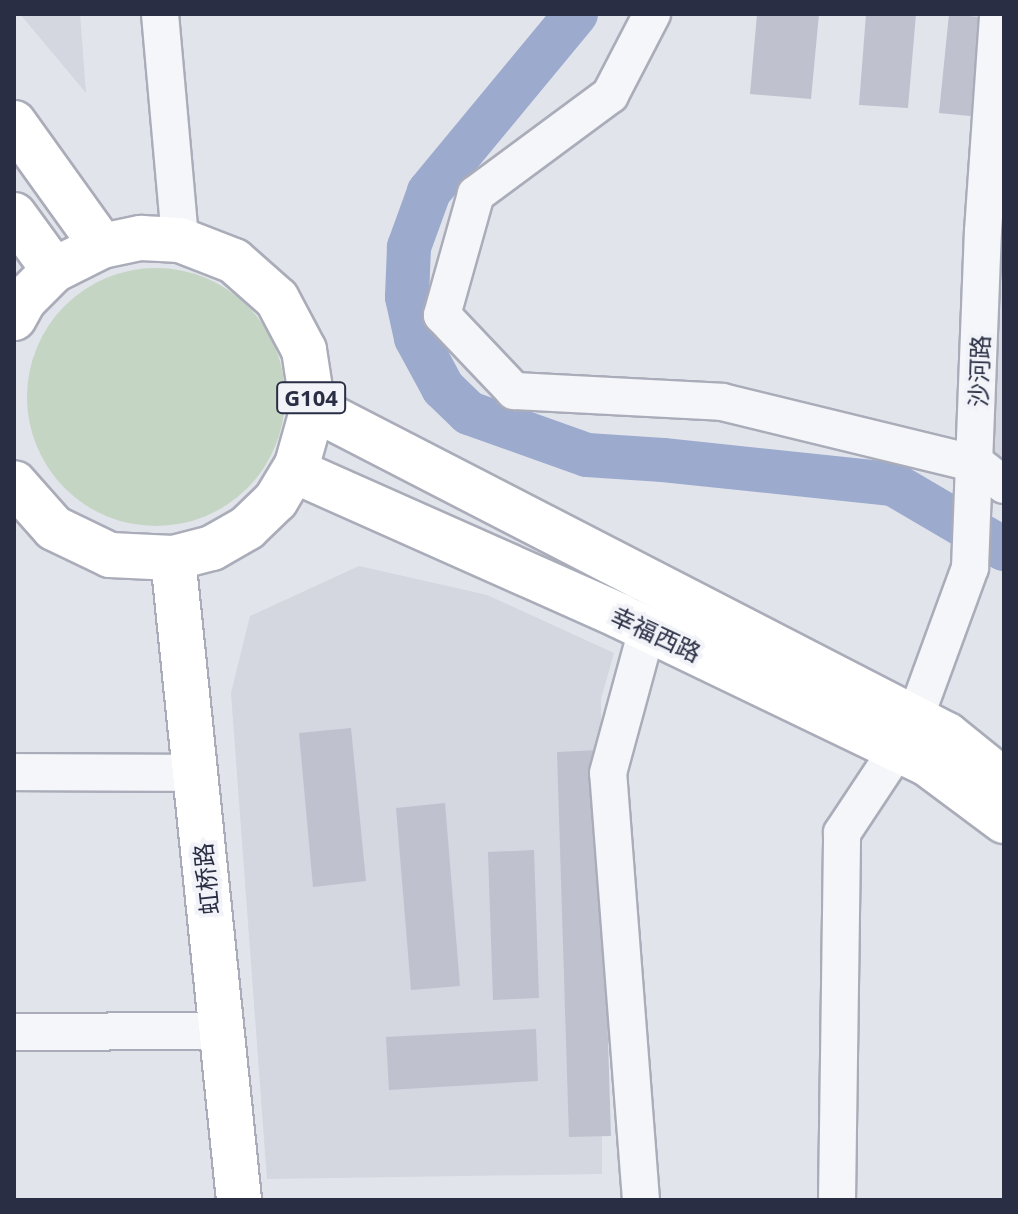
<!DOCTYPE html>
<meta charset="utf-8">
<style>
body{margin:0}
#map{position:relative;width:1018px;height:1214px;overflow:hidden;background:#e2e4eb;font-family:"Noto Sans","Noto Sans SC",sans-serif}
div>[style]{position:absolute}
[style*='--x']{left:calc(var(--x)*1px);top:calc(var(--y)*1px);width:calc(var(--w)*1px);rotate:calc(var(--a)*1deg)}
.built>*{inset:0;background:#d4d6e0}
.green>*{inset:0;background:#c4d5c3}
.round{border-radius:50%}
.river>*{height:44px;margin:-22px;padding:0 22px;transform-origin:22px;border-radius:22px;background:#9baacd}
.building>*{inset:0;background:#bfc2ce}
.roads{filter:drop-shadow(2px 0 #aaadb9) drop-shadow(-2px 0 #aaadb9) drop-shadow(0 2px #aaadb9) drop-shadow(0 -2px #aaadb9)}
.minor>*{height:36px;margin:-18px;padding:0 18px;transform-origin:18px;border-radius:18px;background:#f5f6f9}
.major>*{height:44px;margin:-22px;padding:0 22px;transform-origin:22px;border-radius:22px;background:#fff}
span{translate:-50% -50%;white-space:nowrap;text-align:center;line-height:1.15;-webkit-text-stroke:8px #f2f3f8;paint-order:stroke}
.shield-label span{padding:2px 6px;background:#f2f3f8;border:2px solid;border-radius:6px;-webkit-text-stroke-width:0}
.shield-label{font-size:22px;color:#292e44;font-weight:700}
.street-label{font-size:24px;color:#292e44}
.frame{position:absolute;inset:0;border:16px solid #292e44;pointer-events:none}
</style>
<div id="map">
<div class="built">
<i style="clip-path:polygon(20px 14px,80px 14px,86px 93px)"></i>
<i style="clip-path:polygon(1004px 109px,1004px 485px,977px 464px)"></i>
<i style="clip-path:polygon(359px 566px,487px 595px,614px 653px,601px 699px,602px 1174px,267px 1179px,231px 693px,250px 616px)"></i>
</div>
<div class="green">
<i class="round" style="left:27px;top:268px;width:258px;height:258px"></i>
</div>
<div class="river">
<i style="--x:576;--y:14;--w:231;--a:129.6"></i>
<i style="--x:429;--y:192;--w:59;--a:110"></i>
<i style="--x:409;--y:247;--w:50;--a:92.3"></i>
<i style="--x:407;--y:297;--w:42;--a:77.6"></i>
<i style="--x:416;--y:338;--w:57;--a:61.6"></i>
<i style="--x:443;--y:388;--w:36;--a:44"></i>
<i style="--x:469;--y:413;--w:125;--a:19.6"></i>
<i style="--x:587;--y:455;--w:76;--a:3.8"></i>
<i style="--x:663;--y:460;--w:231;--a:6"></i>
<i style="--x:893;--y:484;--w:129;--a:30.4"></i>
</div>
<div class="building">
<i style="clip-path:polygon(757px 14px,819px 14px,811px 99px,750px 94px)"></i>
<i style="clip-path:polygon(866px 14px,916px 14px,908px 108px,859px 105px)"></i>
<i style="clip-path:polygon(949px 14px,990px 18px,980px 117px,939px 113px)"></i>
<i style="clip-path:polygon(351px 728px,366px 881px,313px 887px,299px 733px)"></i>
<i style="clip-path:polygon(599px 750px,611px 1136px,569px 1137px,557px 752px)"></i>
<i style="clip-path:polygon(445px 803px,460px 986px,411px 990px,396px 808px)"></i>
<i style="clip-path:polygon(534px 850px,539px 998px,493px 1000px,488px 852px)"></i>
<i style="clip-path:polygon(536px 1029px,538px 1081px,389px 1090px,386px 1037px)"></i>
</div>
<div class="roads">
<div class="minor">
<i style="--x:160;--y:14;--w:227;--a:84.9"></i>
<i style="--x:652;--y:14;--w:91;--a:117.4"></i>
<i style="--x:610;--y:95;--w:167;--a:143.5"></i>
<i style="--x:476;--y:194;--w:126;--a:105.7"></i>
<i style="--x:442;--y:315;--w:105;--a:46.5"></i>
<i style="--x:514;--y:391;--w:208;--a:3"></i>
<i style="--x:722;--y:402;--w:262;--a:13.7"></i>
<i style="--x:977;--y:464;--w:34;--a:38"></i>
<i style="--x:915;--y:718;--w:160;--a:-69.9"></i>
<i style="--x:970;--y:568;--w:337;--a:-87.8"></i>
<i style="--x:983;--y:231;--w:218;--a:-86"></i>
<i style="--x:14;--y:772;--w:182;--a:0.3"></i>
<i style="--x:14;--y:1032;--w:208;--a:-0.3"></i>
<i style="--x:641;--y:1200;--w:428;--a:-94.4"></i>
<i style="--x:608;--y:773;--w:149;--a:-74.8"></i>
<i style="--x:837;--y:1200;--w:367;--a:-89.2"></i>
<i style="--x:842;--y:833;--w:100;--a:-56.5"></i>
</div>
<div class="major">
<i style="--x:14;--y:123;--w:151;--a:54.4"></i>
<i style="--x:14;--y:215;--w:68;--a:54"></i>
<i style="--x:14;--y:318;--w:21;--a:-61"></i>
<i style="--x:24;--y:300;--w:42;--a:-45"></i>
<i style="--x:54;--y:270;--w:54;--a:-26.6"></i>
<i style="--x:102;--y:246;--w:40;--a:-12"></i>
<i style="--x:141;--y:238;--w:39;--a:3"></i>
<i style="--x:180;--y:240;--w:58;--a:21.3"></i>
<i style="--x:234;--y:261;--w:57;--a:41.5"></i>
<i style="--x:277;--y:299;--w:58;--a:62.1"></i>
<i style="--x:304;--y:350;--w:59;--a:81.2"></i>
<i style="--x:313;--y:408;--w:59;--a:105.7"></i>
<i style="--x:297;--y:465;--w:41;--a:121"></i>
<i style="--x:276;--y:500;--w:40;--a:136"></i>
<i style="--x:247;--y:528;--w:40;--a:150.3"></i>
<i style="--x:212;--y:548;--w:40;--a:165.6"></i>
<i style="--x:173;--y:558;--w:63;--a:-177.3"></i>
<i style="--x:110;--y:555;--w:62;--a:-154.3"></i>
<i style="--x:54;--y:528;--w:60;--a:-131.6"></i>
<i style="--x:313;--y:408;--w:713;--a:27.28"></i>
<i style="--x:947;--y:735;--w:73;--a:38.9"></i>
<i style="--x:297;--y:465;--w:14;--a:51"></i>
<i style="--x:306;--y:476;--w:344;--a:24"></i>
<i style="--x:620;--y:616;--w:343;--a:25.7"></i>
<i style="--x:929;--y:765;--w:94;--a:36.7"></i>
<i style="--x:173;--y:558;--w:645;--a:84.13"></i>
</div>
</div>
<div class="shield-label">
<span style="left:311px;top:398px">G104</span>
</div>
<div class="street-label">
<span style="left:979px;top:371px;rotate:-88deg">沙河路</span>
<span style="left:656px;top:634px;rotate:25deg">幸福西路</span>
<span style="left:206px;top:879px;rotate:-96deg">虹桥路</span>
</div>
<div class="frame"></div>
</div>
